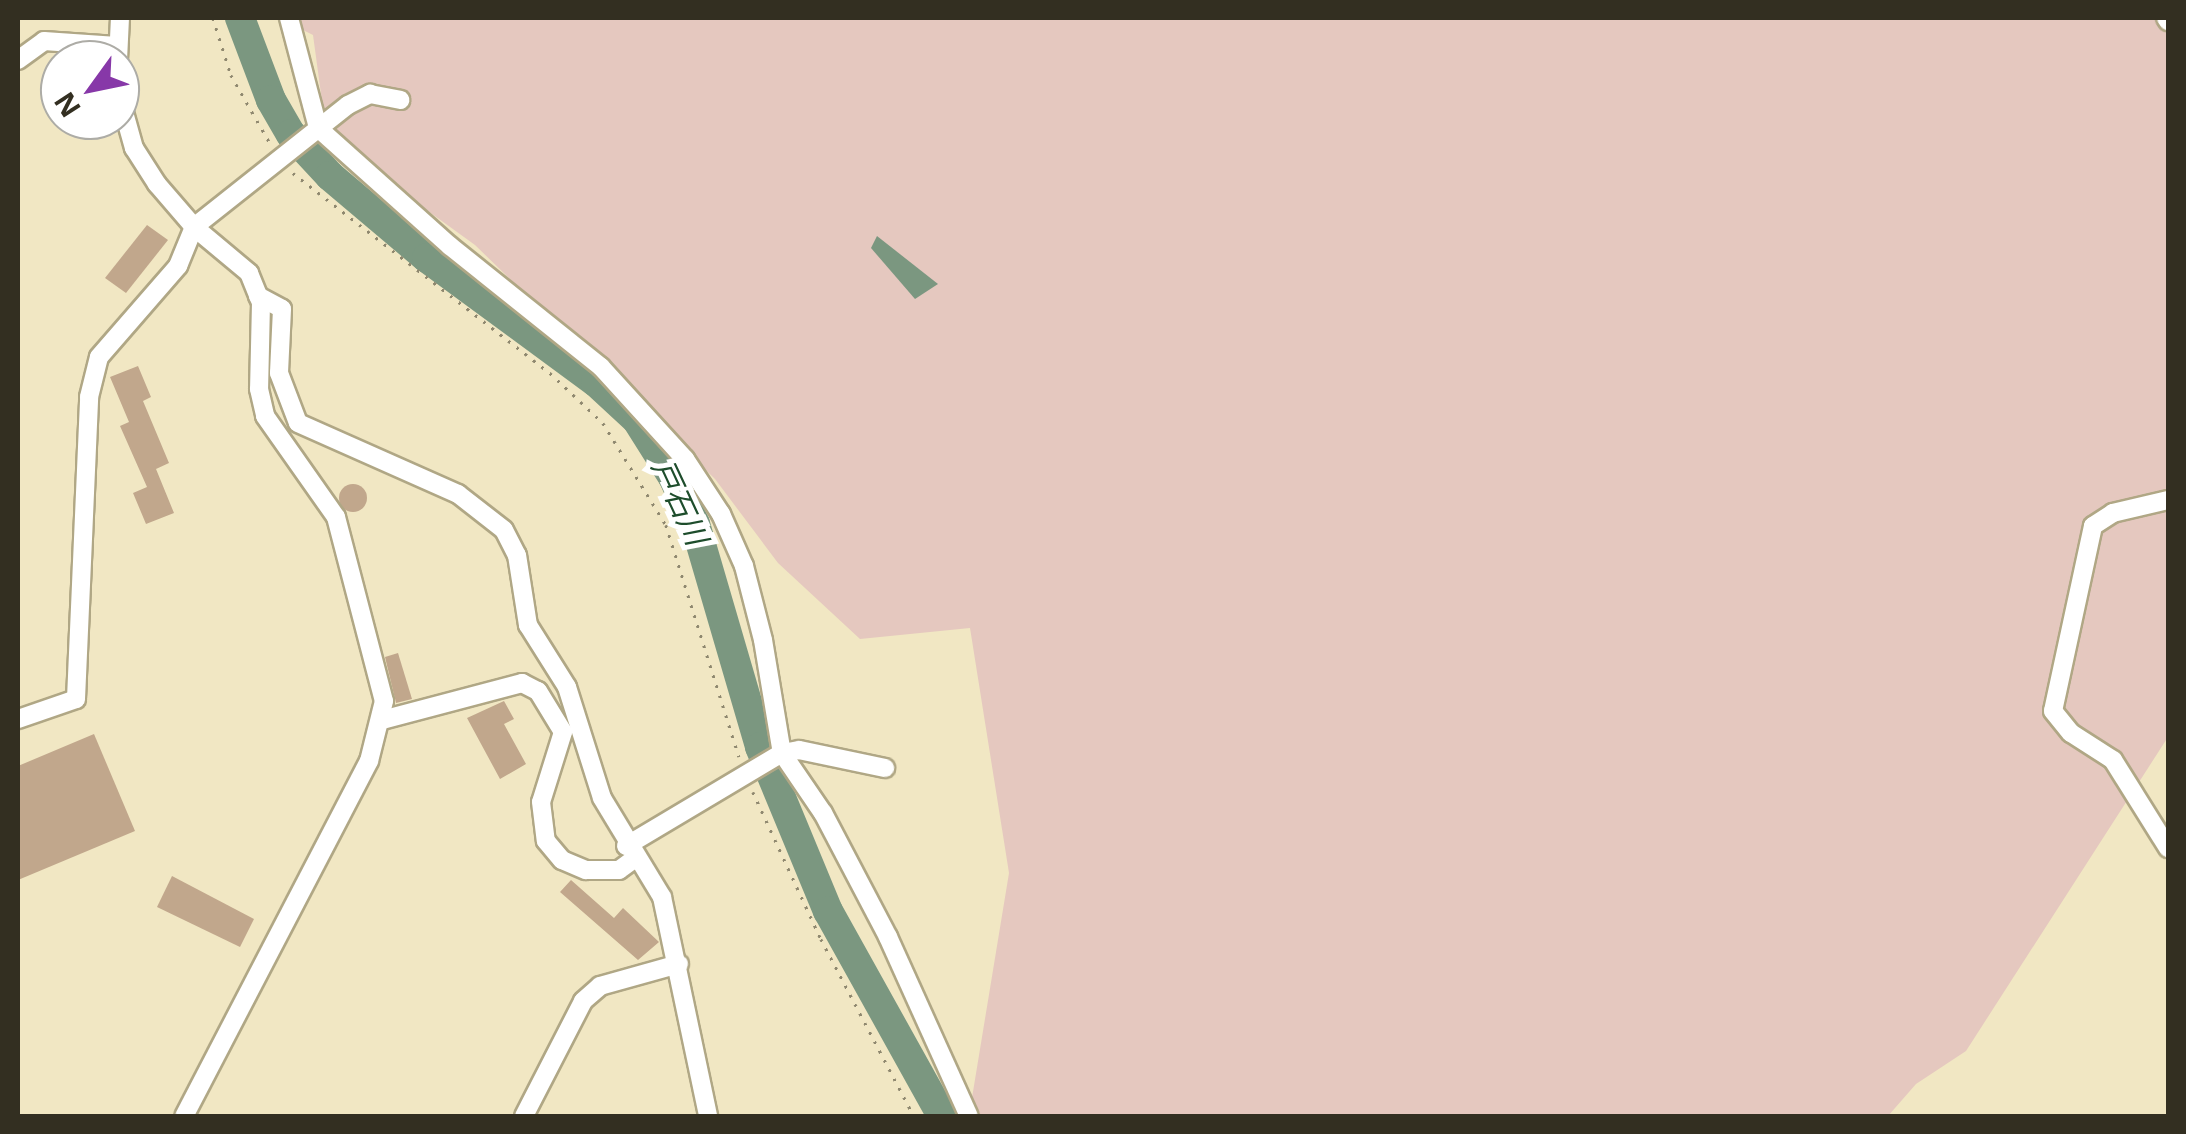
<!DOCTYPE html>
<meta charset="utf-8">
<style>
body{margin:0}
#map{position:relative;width:2186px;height:1134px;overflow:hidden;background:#f1e7c3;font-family:"Open Sans","Noto Sans JP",sans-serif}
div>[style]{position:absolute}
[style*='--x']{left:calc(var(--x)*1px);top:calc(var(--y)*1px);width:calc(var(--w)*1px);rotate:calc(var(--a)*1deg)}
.green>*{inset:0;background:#e5c8bf}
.water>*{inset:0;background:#7b9780}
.river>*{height:30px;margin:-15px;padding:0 15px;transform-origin:15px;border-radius:15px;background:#7b9780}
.building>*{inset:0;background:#c1a78c}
.round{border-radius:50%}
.path>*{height:2.5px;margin-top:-1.25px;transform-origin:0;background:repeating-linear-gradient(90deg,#8f886f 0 2.5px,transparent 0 10.5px)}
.roads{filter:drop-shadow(2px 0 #b0a785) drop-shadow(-2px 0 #b0a785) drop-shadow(0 2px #b0a785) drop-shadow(0 -2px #b0a785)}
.minor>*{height:18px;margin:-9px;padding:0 9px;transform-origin:9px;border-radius:9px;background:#fff}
span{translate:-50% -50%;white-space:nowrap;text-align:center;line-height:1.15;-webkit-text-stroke:10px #fff;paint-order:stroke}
.water-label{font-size:30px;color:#1e4d2c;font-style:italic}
.frame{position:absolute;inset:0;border:20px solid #332f21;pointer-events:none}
.north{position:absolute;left:40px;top:40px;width:100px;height:100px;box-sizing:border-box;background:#fff;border:2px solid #adaca6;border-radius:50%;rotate:237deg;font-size:28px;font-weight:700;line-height:40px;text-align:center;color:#332f21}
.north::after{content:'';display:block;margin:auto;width:35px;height:45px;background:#8738a8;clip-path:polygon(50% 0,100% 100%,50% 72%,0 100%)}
</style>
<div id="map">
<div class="green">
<i style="clip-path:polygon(292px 18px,2168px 18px,2168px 737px,1966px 1051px,1916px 1084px,1888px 1116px,969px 1116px,1009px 873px,970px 628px,860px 639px,778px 563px,715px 479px,475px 245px,327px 138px,313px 35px,291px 24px)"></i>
</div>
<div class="water">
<i style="clip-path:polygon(877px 236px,938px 284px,915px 299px,871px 248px)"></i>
</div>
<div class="river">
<i style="--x:240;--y:18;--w:88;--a:69.3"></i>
<i style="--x:271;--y:100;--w:39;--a:60"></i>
<i style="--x:291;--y:134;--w:57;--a:47.1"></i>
<i style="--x:330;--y:176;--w:127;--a:40.2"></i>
<i style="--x:427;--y:258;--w:210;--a:36.3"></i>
<i style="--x:596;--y:382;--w:56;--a:42.8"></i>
<i style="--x:637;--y:420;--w:67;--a:57.7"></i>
<i style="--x:673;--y:477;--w:52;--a:64.9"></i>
<i style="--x:695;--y:524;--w:232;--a:73.7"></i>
<i style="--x:760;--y:747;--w:178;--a:67.5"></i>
<i style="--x:828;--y:911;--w:235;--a:60.9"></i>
</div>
<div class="building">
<i style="clip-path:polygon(147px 225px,168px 240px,126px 293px,105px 278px)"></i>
<i style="clip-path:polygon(138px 366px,151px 397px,143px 401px,169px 463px,156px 469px,174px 513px,146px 524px,133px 493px,147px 487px,120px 426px,129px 422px,110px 377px)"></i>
<i class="round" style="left:339px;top:484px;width:28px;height:28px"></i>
<i style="clip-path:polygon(398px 653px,412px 699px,396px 703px,385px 657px)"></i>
<i style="clip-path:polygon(504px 701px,514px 719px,504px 724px,526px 764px,500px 779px,467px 718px)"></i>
<i style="clip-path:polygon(94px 734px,135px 831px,18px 880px,18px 766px)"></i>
<i style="clip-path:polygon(172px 876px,254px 919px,240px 947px,157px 907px)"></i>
<i style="clip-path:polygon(571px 880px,614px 918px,623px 908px,659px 942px,638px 960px,560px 892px)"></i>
</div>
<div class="path">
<i style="--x:213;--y:18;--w:60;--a:72.5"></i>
<i style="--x:231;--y:75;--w:78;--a:60.2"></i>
<i style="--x:293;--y:173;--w:326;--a:37.9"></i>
<i style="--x:550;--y:373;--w:73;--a:43.3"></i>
<i style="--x:603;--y:423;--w:120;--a:58.3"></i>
<i style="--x:666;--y:525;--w:243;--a:72.5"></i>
<i style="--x:753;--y:792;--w:162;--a:65.2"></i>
<i style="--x:821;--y:939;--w:200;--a:62.3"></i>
</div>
<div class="roads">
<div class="minor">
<i style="--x:289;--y:18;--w:114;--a:75.2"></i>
<i style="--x:318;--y:128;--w:177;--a:41.8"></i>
<i style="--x:450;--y:246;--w:193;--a:38.7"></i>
<i style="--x:601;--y:367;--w:125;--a:47.6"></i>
<i style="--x:685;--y:459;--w:66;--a:56.8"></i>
<i style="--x:721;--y:514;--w:57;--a:66.1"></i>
<i style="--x:744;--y:566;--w:76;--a:75.6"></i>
<i style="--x:763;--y:640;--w:115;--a:80.5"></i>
<i style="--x:782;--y:753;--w:73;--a:55.7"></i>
<i style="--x:823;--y:813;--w:140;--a:62.3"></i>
<i style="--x:888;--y:937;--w:196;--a:65.7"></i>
<i style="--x:2166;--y:18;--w:4;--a:56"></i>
<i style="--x:18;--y:60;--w:32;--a:-36"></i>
<i style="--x:44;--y:41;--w:73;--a:3.9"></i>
<i style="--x:118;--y:60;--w:42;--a:-87.3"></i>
<i style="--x:120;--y:98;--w:52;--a:74.4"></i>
<i style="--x:134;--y:148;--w:43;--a:57.4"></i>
<i style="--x:157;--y:184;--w:57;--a:49.3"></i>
<i style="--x:194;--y:227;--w:72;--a:39.9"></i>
<i style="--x:249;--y:273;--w:32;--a:68"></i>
<i style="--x:261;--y:303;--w:86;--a:91.3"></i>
<i style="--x:259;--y:389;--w:28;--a:77"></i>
<i style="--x:265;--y:416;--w:123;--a:54.9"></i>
<i style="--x:336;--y:517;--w:190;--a:75.4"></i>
<i style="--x:384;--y:701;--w:62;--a:104"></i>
<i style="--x:369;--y:761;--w:400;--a:117.5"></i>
<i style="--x:258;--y:296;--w:27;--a:28"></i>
<i style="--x:282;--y:309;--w:64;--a:92.7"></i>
<i style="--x:279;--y:373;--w:53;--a:69.2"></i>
<i style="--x:298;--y:423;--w:175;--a:23.9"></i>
<i style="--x:458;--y:494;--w:58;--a:38"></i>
<i style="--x:504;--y:530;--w:28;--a:63"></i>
<i style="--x:517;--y:555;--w:71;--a:81.1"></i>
<i style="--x:528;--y:625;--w:73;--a:57.8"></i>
<i style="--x:567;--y:687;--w:116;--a:72.5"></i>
<i style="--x:602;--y:798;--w:116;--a:58.8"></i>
<i style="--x:662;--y:897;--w:224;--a:78.1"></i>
<i style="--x:2168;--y:500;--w:57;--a:166.7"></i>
<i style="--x:2113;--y:513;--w:24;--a:147"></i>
<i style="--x:2093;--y:526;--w:189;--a:102.2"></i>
<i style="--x:2053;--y:711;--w:28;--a:51"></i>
<i style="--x:2071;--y:733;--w:50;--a:32.7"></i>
<i style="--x:2113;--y:760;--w:104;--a:58"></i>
<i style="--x:18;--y:719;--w:61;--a:-19"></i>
<i style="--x:76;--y:699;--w:302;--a:-87.5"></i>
<i style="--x:89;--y:397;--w:41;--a:-76"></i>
<i style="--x:99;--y:357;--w:121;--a:-49"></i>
<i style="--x:178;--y:266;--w:42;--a:-67.7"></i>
<i style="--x:194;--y:227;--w:196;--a:-38.4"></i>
<i style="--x:348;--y:105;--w:25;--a:-27"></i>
<i style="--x:370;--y:94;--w:31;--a:11"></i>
<i style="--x:382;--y:720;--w:145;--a:-14.8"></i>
<i style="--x:522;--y:683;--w:18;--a:27"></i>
<i style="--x:538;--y:691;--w:48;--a:58.6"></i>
<i style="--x:563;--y:732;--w:73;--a:107.4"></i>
<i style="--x:541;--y:802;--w:39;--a:83"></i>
<i style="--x:546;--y:841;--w:25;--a:50"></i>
<i style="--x:562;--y:860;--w:26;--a:23"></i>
<i style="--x:586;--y:870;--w:33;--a:0"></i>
<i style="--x:619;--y:870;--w:19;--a:-36"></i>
<i style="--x:626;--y:846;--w:182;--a:-30.8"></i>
<i style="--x:782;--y:753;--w:17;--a:-10"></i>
<i style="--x:799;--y:750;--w:88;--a:11.8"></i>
<i style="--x:524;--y:1116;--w:129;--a:-62.8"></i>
<i style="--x:583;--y:1001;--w:23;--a:-41"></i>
<i style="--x:600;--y:986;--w:82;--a:-15.6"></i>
</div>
</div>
<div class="water-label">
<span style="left:680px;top:502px;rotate:65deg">戸石川</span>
</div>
<div class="frame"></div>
<div class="north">N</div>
</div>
